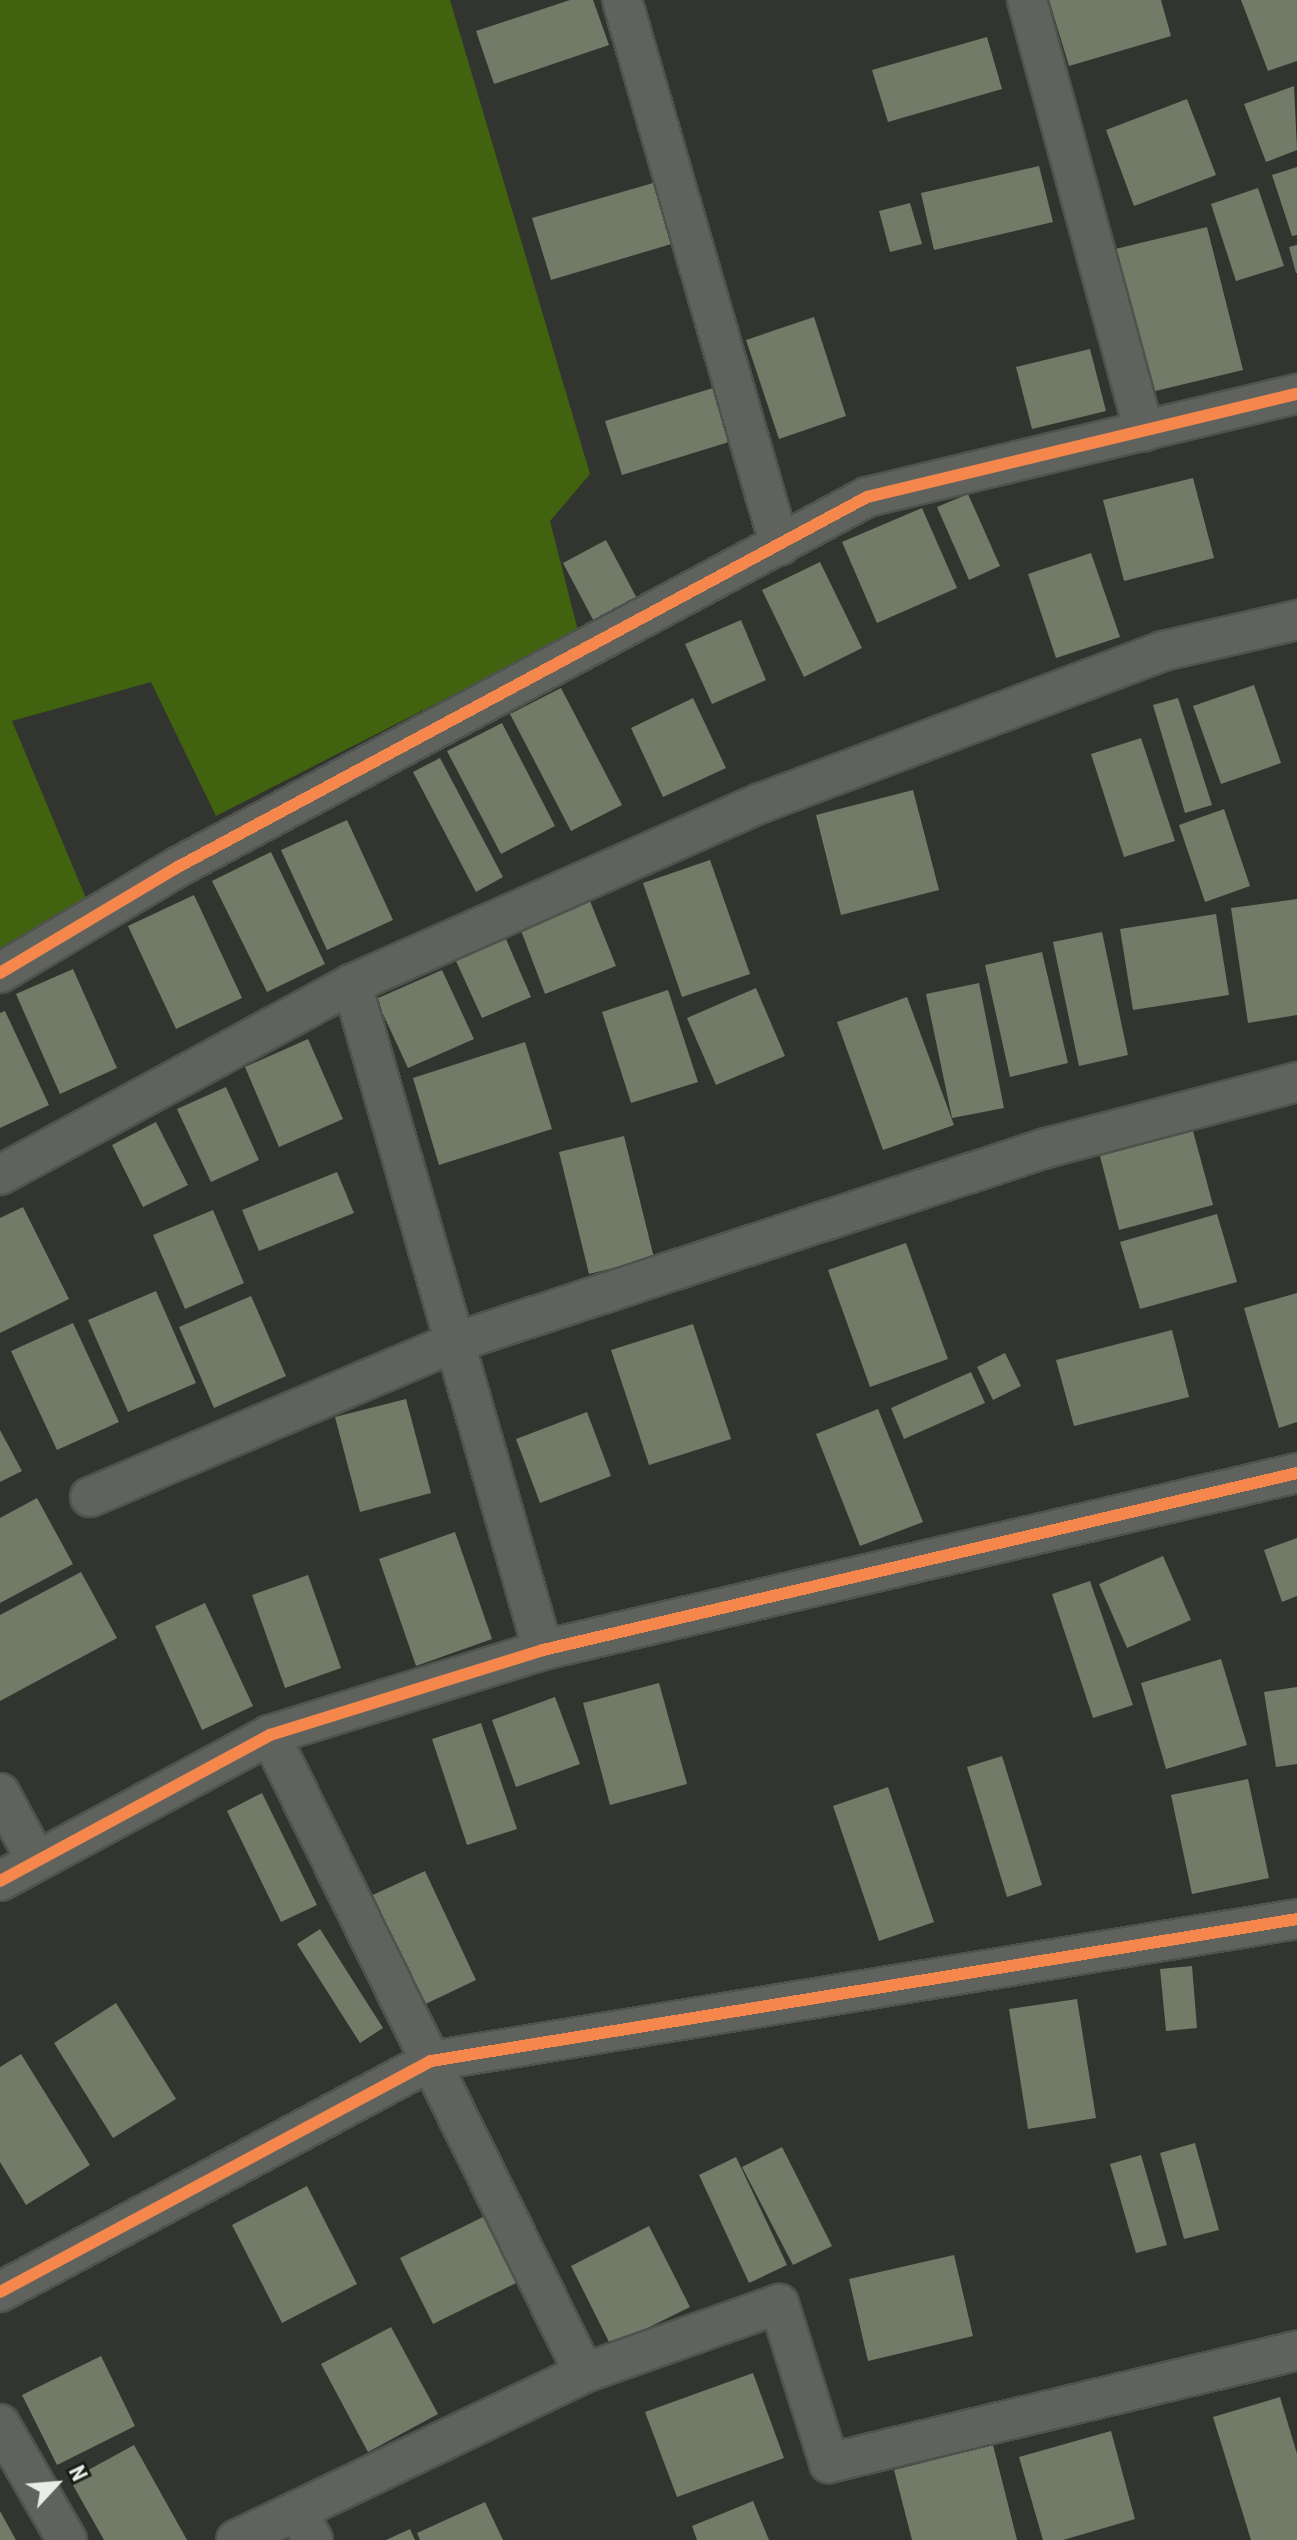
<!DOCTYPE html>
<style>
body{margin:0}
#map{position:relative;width:1297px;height:2540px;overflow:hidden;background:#32352f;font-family:"Roboto Condensed",sans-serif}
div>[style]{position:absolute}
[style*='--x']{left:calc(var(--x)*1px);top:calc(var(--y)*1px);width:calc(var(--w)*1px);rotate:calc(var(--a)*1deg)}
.green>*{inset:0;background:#41630f}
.building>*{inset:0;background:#717b67}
.roads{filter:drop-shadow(2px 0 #4f534d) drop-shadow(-2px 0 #4f534d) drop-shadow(0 2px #4f534d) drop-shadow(0 -2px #4f534d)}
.street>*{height:38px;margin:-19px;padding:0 19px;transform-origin:19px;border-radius:19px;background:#60625e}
.cycleway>*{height:12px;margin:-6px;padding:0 6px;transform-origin:6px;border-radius:6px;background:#f5874c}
span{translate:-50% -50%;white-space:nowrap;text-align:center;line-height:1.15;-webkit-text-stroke:8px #1b1e19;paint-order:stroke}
.north{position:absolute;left:16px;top:2444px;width:80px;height:80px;-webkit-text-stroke:6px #1b1e19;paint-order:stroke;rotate:64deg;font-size:22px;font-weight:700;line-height:32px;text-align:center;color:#e9ede5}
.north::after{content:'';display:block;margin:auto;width:28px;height:36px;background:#e9ede5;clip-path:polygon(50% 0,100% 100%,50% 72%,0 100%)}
</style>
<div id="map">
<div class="green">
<i style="clip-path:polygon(0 0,450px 0,590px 474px,550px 521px,578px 631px,216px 816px,151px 682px,12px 721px,88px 903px,0 958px)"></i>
</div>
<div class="building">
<i style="clip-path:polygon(570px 0,593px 0,609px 45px,494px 84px,476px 31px)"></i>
<i style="clip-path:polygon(1049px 0,1161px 0,1171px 36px,1069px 66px)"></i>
<i style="clip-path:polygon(1241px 0,1297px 0,1297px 61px,1268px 71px)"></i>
<i style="clip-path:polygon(987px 37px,1002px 89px,888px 122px,872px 70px)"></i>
<i style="clip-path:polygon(1294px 86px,1297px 150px,1266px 162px,1244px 104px)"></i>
<i style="clip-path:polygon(1187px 99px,1216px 175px,1134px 206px,1106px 130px)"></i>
<i style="clip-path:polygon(1039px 166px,1053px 222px,934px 250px,921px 193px)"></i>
<i style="clip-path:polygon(1297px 167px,1297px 235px,1292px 236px,1272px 175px)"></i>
<i style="clip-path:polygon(660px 181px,678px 242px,551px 280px,532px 218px)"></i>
<i style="clip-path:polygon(1258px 188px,1284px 266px,1236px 281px,1211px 204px)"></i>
<i style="clip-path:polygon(910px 203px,922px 244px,890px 252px,879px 211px)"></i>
<i style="clip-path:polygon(1207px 227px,1243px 370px,1147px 393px,1111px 250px)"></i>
<i style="clip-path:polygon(1297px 245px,1297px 273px,1296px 273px,1289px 247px)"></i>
<i style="clip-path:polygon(814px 317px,846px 416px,779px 439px,746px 340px)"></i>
<i style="clip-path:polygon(1090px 349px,1106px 411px,1032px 429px,1016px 367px)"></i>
<i style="clip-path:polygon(713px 388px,729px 442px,622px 475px,605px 421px)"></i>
<i style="clip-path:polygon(1193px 478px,1214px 558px,1124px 581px,1103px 500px)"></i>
<i style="clip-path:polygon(968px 494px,1000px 566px,969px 580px,937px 507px)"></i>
<i style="clip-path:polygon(922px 508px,957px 588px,877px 623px,842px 542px)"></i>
<i style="clip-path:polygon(606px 540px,642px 608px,599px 631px,563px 563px)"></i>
<i style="clip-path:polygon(1091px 553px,1120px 637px,1056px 658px,1028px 574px)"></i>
<i style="clip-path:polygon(820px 562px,862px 648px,804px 677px,762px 590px)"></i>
<i style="clip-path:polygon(741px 620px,766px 680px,712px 704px,685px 644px)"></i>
<i style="clip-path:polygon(1254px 685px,1281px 763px,1221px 784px,1193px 706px)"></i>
<i style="clip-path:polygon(561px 688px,622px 805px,571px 831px,510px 714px)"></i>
<i style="clip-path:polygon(693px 698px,726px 768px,663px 797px,631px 728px)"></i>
<i style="clip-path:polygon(1178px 698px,1212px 805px,1185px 813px,1153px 705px)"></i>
<i style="clip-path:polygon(502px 723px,555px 826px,501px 854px,447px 751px)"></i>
<i style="clip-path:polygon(1141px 738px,1175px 841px,1124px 857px,1091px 754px)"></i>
<i style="clip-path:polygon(440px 758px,503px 877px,476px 892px,413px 772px)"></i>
<i style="clip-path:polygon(913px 790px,939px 890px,841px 915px,816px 815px)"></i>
<i style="clip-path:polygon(1224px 809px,1250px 886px,1205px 902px,1179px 825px)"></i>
<i style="clip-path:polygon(347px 820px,393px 920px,327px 950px,281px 850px)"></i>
<i style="clip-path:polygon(271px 852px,325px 964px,267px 992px,212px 881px)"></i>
<i style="clip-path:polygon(710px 860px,750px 974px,682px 997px,643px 883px)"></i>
<i style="clip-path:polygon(194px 895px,242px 998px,176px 1029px,128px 926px)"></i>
<i style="clip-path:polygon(1297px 899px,1297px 1015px,1248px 1023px,1231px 908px)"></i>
<i style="clip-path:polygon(590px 901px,616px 966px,545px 994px,520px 928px)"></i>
<i style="clip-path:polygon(1216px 914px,1229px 995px,1133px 1010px,1120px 929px)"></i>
<i style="clip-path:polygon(1102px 932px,1128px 1055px,1079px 1066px,1053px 942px)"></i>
<i style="clip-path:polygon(506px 939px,531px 997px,482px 1018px,456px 961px)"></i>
<i style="clip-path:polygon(1042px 952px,1068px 1063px,1010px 1077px,985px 965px)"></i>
<i style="clip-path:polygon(73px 969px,117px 1068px,60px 1094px,16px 994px)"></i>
<i style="clip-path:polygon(442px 970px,474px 1039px,408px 1068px,376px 999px)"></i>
<i style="clip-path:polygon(979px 983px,1004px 1108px,952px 1118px,926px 994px)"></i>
<i style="clip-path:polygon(756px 988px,785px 1056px,716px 1085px,687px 1018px)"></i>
<i style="clip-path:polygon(668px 990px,698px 1082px,631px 1103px,602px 1012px)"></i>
<i style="clip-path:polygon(907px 997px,954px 1125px,883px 1150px,837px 1022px)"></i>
<i style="clip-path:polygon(5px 1011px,49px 1105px,0 1128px,0 1013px)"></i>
<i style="clip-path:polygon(308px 1039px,343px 1119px,279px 1147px,245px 1067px)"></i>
<i style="clip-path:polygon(525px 1042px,552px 1129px,439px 1165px,413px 1078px)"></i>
<i style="clip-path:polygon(226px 1087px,259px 1160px,211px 1182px,177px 1109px)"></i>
<i style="clip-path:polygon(156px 1122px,188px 1185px,143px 1207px,112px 1145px)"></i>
<i style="clip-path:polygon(1193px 1131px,1213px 1205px,1119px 1230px,1100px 1156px)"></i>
<i style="clip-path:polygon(624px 1136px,654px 1258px,589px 1274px,559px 1152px)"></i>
<i style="clip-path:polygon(337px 1172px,354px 1213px,259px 1251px,242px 1210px)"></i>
<i style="clip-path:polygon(23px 1207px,69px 1299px,0 1333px,0 1218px)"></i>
<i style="clip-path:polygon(213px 1210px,244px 1283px,185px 1309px,153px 1235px)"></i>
<i style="clip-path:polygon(1217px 1214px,1237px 1282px,1140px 1309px,1120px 1242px)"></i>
<i style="clip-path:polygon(906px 1243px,948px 1359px,870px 1387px,828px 1270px)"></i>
<i style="clip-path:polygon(156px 1291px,196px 1383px,128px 1412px,88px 1320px)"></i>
<i style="clip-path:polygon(1297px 1293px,1297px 1422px,1279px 1428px,1244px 1308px)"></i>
<i style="clip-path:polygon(251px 1296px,286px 1376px,214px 1408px,179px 1327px)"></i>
<i style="clip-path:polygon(73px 1323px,119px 1422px,57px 1450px,11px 1351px)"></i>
<i style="clip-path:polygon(693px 1324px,731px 1439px,649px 1465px,611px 1350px)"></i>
<i style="clip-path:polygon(1172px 1330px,1189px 1397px,1074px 1426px,1056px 1360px)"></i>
<i style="clip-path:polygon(1005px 1353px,1021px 1386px,993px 1400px,977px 1367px)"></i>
<i style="clip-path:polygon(971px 1372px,985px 1403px,904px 1439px,891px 1408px)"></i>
<i style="clip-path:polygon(406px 1399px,431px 1493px,360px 1512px,335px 1417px)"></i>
<i style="clip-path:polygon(878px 1409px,923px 1522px,860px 1546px,816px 1434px)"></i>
<i style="clip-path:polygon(587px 1412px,611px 1476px,540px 1503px,516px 1439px)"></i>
<i style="clip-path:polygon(0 1430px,22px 1471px,0 1482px)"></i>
<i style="clip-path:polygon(37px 1498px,73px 1564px,0 1603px,0 1518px)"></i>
<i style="clip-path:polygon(455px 1532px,492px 1639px,416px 1666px,379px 1559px)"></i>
<i style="clip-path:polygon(1297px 1538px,1297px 1596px,1282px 1602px,1264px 1550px)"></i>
<i style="clip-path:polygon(1163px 1556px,1191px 1620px,1127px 1648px,1099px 1584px)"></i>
<i style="clip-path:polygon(81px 1572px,117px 1638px,0 1701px,0 1615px)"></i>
<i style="clip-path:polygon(308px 1575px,341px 1668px,285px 1688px,252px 1595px)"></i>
<i style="clip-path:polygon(1090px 1581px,1133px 1705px,1093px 1718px,1052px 1594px)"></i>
<i style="clip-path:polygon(205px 1603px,253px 1706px,202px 1730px,155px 1626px)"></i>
<i style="clip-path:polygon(1221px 1659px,1247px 1745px,1166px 1769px,1141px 1683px)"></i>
<i style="clip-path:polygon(659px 1683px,687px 1784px,610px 1805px,583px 1703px)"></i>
<i style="clip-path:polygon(1297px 1687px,1297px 1764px,1276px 1767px,1264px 1692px)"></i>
<i style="clip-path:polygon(555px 1697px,580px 1764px,516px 1787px,492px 1720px)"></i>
<i style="clip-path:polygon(481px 1723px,517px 1829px,467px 1845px,432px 1739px)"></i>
<i style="clip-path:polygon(1002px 1756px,1042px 1885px,1007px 1897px,967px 1767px)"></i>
<i style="clip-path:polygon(1248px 1779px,1269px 1878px,1192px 1894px,1171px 1795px)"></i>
<i style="clip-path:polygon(888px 1787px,934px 1922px,879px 1941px,833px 1806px)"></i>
<i style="clip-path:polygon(262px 1793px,317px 1905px,281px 1922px,227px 1811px)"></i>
<i style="clip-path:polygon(425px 1871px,476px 1980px,417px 2008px,366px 1898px)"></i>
<i style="clip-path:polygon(320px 1929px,383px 2028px,360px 2043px,297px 1944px)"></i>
<i style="clip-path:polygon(1192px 1966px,1197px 2028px,1166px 2031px,1160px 1969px)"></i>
<i style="clip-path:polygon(1077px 1999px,1096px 2118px,1028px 2129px,1009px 2009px)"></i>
<i style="clip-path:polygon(116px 2003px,176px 2099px,113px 2138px,54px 2043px)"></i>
<i style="clip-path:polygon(21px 2054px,90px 2165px,26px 2205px,0 2162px,0 2067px)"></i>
<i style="clip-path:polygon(1195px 2143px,1219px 2230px,1184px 2239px,1160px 2153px)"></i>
<i style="clip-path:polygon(782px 2147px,832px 2246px,793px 2265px,742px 2167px)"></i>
<i style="clip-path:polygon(1141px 2155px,1167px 2245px,1136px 2253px,1110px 2164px)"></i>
<i style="clip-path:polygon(736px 2157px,787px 2265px,749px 2283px,699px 2175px)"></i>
<i style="clip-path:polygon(307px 2186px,357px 2284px,282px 2323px,232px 2225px)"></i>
<i style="clip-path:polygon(483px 2217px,516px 2283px,433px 2324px,400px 2258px)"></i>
<i style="clip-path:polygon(649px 2226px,690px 2307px,611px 2346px,571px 2266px)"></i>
<i style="clip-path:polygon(954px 2255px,973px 2336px,868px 2361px,849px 2279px)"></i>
<i style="clip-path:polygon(391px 2327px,438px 2414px,368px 2452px,321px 2364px)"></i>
<i style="clip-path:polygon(101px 2356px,135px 2426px,57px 2465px,22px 2395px)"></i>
<i style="clip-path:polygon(753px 2373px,784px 2458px,677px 2497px,645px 2412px)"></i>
<i style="clip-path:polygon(1280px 2397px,1297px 2454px,1297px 2540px,1251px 2540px,1213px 2417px)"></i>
<i style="clip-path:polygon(1111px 2431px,1135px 2519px,1063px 2540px,1043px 2540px,1019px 2457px)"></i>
<i style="clip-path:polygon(134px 2445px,187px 2540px,104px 2540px,70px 2480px)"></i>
<i style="clip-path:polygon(993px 2445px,1017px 2540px,912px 2540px,894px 2470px)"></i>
<i style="clip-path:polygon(753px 2501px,769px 2540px,697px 2540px,692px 2526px)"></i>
<i style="clip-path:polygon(485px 2502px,503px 2540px,420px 2540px,417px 2533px)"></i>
<i style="clip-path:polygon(0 2511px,16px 2540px,0 2540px)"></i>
<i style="clip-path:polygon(410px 2529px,415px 2540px,386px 2540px)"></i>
</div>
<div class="roads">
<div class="street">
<i style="--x:622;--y:0;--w:568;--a:73.86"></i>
<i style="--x:1027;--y:0;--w:447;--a:74.8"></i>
<i style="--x:0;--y:973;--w:205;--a:-30.8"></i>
<i style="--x:176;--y:868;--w:784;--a:-28.23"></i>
<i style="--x:867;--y:497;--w:442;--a:-13.5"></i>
<i style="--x:352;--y:984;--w:693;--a:74"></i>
<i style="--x:0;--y:1175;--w:400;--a:-28.5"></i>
<i style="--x:352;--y:984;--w:447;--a:-23.9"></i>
<i style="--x:761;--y:803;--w:430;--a:-20.7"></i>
<i style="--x:1163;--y:651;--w:138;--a:-13"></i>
<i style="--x:90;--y:1497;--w:397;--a:-23"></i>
<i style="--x:456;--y:1342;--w:621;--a:-18.2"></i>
<i style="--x:1046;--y:1148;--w:260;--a:-14.7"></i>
<i style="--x:270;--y:1735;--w:711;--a:63.8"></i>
<i style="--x:0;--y:1793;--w:74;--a:61.7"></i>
<i style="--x:0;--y:1881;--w:307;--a:-28.4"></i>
<i style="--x:270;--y:1735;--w:286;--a:-17.3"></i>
<i style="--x:543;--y:1650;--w:774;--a:-13.21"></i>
<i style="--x:0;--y:2292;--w:489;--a:-28.2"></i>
<i style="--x:431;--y:2061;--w:878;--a:-9.31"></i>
<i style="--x:0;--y:2424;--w:134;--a:60"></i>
<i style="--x:297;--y:2511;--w:33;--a:61"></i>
<i style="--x:236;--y:2540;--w:386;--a:-25.6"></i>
<i style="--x:584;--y:2373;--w:207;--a:-19.5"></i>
<i style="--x:779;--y:2304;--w:167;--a:72.5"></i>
<i style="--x:829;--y:2463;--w:481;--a:-13.5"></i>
</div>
</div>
<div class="cycleway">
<i style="--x:0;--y:973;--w:205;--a:-30.8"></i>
<i style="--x:176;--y:868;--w:784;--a:-28.23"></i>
<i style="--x:867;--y:497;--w:442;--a:-13.5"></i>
<i style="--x:0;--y:1881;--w:307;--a:-28.4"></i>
<i style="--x:270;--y:1735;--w:286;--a:-17.3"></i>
<i style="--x:543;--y:1650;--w:774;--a:-13.21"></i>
<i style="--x:0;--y:2292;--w:489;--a:-28.2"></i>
<i style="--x:431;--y:2061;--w:878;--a:-9.31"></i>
</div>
<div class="north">N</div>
</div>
